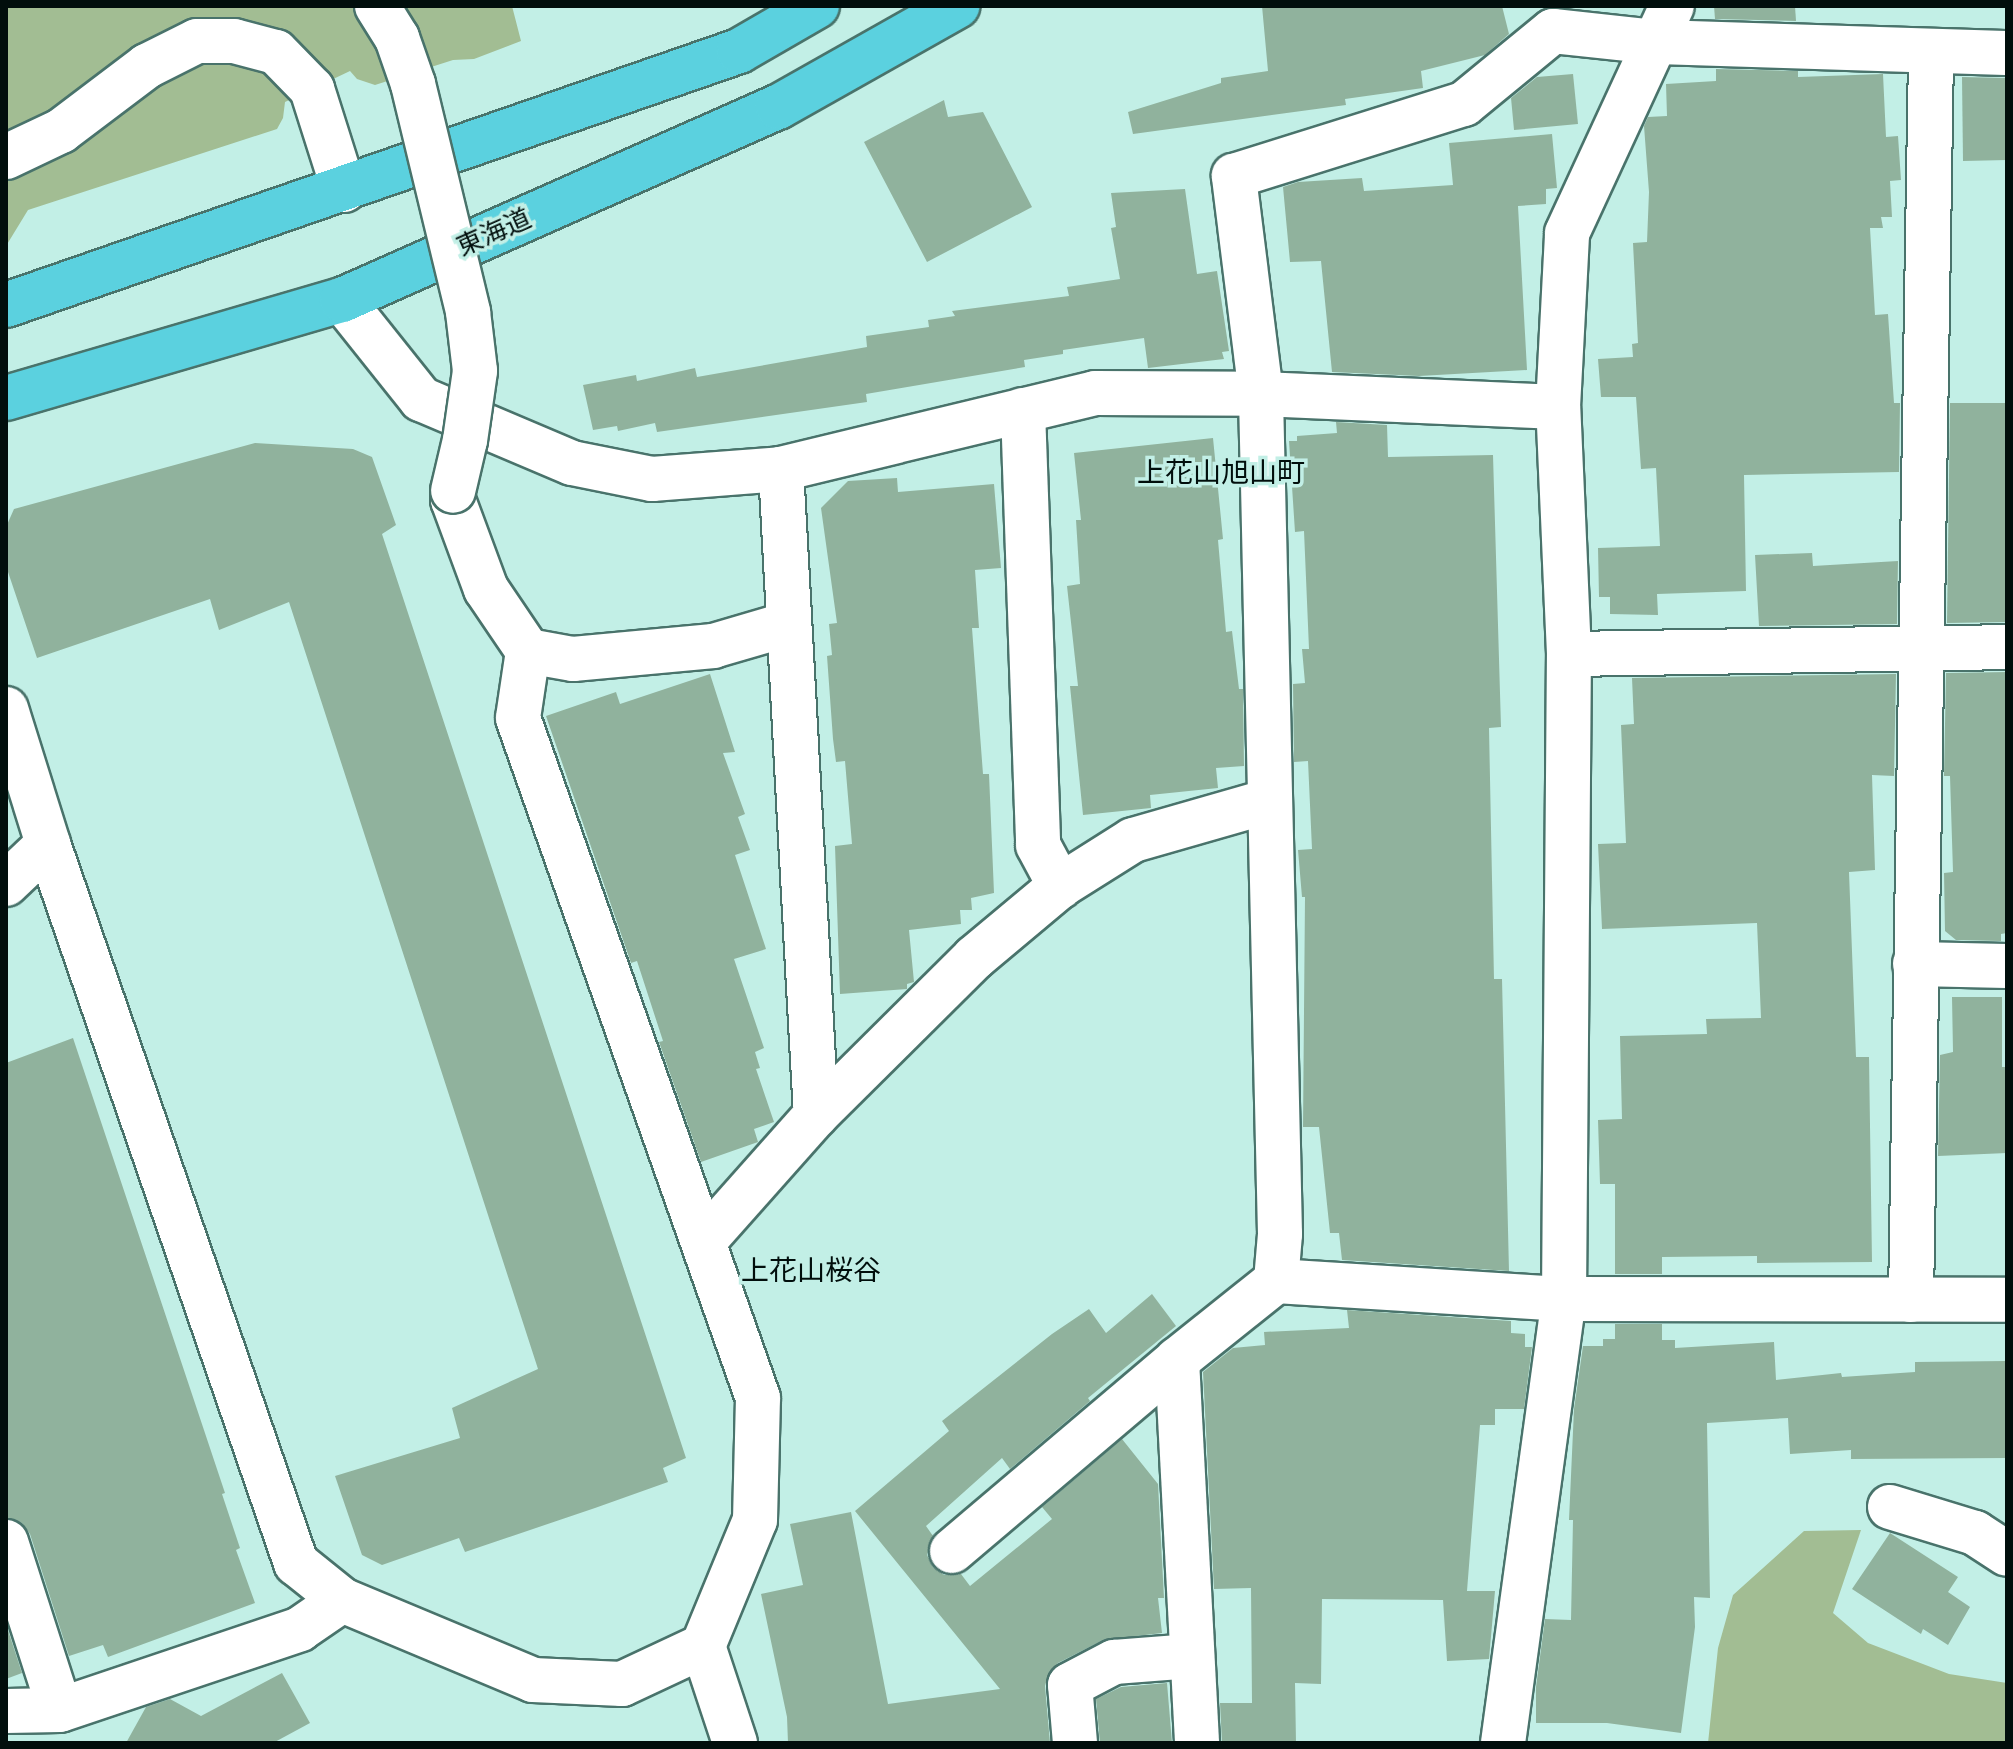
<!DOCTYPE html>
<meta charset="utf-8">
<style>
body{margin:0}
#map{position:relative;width:2013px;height:1749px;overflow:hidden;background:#c2efe6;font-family:Helvetica,"Noto Sans JP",sans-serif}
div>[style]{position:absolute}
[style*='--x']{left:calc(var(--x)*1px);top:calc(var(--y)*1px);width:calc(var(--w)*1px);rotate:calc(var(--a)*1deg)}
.green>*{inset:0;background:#a2bd93}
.building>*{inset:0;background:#90b29d}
.roads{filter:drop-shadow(2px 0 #49736b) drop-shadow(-2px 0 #49736b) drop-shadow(0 2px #49736b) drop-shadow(0 -2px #49736b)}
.minor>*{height:44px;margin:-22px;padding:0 22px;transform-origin:22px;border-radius:22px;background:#fff}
.highway>*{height:44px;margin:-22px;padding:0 22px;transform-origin:22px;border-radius:22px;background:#5bd1df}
.bridges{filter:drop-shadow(2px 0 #49736b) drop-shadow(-2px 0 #49736b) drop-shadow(0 2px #49736b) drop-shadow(0 -2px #49736b)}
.minor-bridge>*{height:44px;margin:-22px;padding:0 22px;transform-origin:22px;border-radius:22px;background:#fff}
span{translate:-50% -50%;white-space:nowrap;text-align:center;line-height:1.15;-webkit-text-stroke:7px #c2efe6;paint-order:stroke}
.street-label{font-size:26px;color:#010e0c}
.neighbourhood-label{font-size:28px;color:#010e0c}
.frame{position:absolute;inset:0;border:8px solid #010e0c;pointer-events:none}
</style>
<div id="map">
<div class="green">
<i style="clip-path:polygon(6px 6px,512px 6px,521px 41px,474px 59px,453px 60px,375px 85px,357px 79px,350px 71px,285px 102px,283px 118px,277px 129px,28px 210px,6px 246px)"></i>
<i style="clip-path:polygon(1861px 1530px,1833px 1613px,1868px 1643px,1949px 1674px,2007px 1683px,2007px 1743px,1708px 1743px,1718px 1648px,1733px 1595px,1804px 1531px)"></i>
</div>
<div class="building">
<i style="clip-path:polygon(1262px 6px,1502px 6px,1509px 34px,1485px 55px,1421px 71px,1423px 88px,1345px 99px,1346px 105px,1133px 134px,1128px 112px,1221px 83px,1221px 78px,1268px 71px)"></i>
<i style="clip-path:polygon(1714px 6px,1795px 6px,1796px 21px,1715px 19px)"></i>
<i style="clip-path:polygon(1716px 69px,1798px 71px,1798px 77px,1883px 74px,1886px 137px,1898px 136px,1901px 180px,1890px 181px,1892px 217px,1881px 217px,1883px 228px,1870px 228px,1875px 315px,1888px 314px,1894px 403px,1900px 403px,1899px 472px,1744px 475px,1746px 591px,1657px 594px,1658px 615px,1610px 614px,1610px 597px,1599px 597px,1598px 548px,1660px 546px,1656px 468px,1641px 469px,1636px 397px,1601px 397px,1598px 359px,1633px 357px,1632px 344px,1638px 343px,1633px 243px,1647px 242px,1649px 192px,1644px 126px,1648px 117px,1667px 116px,1666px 84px,1716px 81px)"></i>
<i style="clip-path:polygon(1573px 74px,1578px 124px,1514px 130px,1511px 98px,1537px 77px)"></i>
<i style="clip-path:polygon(1962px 77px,2007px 78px,2007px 160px,1963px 161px)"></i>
<i style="clip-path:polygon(944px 100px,948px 117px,983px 112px,1032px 207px,927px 262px,864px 142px)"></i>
<i style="clip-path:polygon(1552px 134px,1557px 188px,1546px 189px,1546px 204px,1518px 206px,1527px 370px,1419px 376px,1332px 372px,1321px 261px,1290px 262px,1283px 187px,1298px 182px,1362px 178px,1364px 191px,1453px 185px,1449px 143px)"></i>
<i style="clip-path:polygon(1185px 189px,1197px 274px,1217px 271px,1229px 351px,1222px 352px,1224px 359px,1148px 368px,1144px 338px,1063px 350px,1063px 354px,1024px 360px,1025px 367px,866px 394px,867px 402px,657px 432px,655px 423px,618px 431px,617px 426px,593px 430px,583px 385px,636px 375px,637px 381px,695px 368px,697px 377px,867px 347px,866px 336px,929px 327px,928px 320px,955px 316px,952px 311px,1069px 296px,1067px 287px,1120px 279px,1111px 228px,1116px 227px,1111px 193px)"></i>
<i style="clip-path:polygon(1950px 403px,2007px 403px,2007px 622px,1947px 623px)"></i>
<i style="clip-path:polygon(1336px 422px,1387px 425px,1388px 457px,1493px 455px,1501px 727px,1489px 728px,1494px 979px,1502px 979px,1509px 1271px,1342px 1260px,1339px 1233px,1330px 1233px,1319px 1127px,1303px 1127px,1305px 897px,1302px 897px,1298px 850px,1312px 849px,1308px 761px,1294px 762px,1293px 684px,1305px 683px,1302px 649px,1309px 649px,1304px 531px,1295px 532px,1289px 441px,1297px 441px,1297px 436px,1337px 433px)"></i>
<i style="clip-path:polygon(1213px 438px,1223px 539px,1218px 540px,1226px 632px,1232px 631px,1239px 689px,1243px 689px,1244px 766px,1216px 768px,1218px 788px,1150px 795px,1151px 808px,1083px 815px,1070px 686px,1078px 686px,1067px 586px,1080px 584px,1076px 520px,1081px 520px,1074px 453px)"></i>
<i style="clip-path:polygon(255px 443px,353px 449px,372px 457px,396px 525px,382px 534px,686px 1458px,663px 1468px,668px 1482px,595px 1508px,465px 1552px,459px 1538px,382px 1565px,362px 1555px,335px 1476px,460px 1438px,452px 1408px,538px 1369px,289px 602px,219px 630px,210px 599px,37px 658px,6px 566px,6px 527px,14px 509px)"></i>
<i style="clip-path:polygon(897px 478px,898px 492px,994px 484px,1001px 568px,975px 570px,979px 628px,972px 628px,983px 774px,989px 774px,994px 893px,971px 898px,972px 910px,960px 910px,961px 924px,909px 930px,914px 982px,907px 984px,907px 989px,840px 994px,835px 846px,852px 844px,845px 761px,836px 762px,833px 739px,827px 656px,832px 655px,829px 624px,837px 623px,821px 508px,848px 481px)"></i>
<i style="clip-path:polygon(1812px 553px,1813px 566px,1898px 561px,1897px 624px,1759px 626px,1755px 555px)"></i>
<i style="clip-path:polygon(2007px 672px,2007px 933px,2001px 934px,2001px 941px,1956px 940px,1945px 931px,1944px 873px,1953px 872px,1950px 776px,1944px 776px,1946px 673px)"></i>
<i style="clip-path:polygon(710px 674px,735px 752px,723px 753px,745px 814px,738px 817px,750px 850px,735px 855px,766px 949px,734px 959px,764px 1048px,755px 1052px,760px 1068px,756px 1069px,774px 1122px,754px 1129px,758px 1142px,701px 1162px,659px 1042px,663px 1041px,637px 961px,631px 963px,546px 716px,616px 692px,620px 704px)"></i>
<i style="clip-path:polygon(1896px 674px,1894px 776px,1872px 775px,1875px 870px,1849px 872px,1856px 1057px,1869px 1057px,1872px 1262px,1757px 1263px,1757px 1256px,1662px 1257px,1662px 1274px,1615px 1274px,1615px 1184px,1600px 1184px,1598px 1120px,1622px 1119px,1620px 1036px,1707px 1034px,1706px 1019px,1761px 1018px,1757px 923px,1602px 929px,1598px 844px,1626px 843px,1621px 725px,1634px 724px,1632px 678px)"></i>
<i style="clip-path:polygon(1952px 997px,2002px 997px,2002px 1067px,2007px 1067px,2007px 1153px,1938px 1156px,1940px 1055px,1953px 1052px)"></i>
<i style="clip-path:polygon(73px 1038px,225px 1493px,222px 1494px,240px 1548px,236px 1550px,255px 1603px,108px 1657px,103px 1645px,69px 1656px,30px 1534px,22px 1523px,6px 1518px,6px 1063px)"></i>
<i style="clip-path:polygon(1152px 1294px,1176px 1326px,1088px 1398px,1090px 1401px,1010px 1469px,1002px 1458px,926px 1526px,933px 1536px,927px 1555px,933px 1567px,944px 1575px,961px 1574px,970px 1586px,1052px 1519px,1042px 1507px,1122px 1439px,1158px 1484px,1164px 1598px,1158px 1598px,1162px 1633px,1103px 1640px,1058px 1663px,1049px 1672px,1045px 1686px,1050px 1743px,788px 1743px,787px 1717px,761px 1594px,803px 1585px,790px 1524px,851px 1512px,888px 1704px,1000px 1689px,855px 1511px,949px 1431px,942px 1421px,1052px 1334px,1089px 1309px,1106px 1333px)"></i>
<i style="clip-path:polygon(1347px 1310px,1511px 1321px,1511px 1333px,1525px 1334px,1525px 1347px,1532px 1347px,1524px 1409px,1495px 1409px,1495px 1425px,1480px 1425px,1467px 1591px,1495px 1591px,1489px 1659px,1447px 1661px,1443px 1600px,1322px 1599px,1321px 1684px,1295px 1683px,1296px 1743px,1222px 1743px,1220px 1703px,1252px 1703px,1251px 1588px,1214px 1589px,1203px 1372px,1233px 1348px,1265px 1345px,1264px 1332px,1349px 1328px)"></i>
<i style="clip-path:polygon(1615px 1324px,1662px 1324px,1662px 1340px,1675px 1340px,1675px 1348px,1774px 1342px,1776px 1380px,1841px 1373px,1842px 1377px,1915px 1372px,1915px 1362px,2007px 1361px,2007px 1458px,1851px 1459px,1851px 1450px,1790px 1454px,1788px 1418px,1707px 1423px,1710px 1598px,1694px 1597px,1695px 1627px,1681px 1733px,1607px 1723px,1536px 1723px,1536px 1687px,1545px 1619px,1571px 1620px,1573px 1520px,1569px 1520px,1574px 1409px,1583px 1346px,1603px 1346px,1603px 1339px,1615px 1339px)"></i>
<i style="clip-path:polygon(1890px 1533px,1958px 1577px,1948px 1592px,1970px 1607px,1948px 1645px,1923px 1629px,1921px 1634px,1852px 1589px)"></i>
<i style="clip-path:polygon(6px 1624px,22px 1673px,6px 1679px)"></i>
<i style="clip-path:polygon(282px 1673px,310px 1723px,273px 1743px,126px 1743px,146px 1707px,170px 1699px,201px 1716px)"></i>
<i style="clip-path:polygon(1167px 1683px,1172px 1743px,1100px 1743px,1096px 1699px,1121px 1687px)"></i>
</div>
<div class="roads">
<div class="minor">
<i style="--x:6;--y:157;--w:61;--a:-25.3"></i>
<i style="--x:61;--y:131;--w:108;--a:-37.1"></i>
<i style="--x:147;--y:66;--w:56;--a:-26.6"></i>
<i style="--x:197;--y:41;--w:37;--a:0"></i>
<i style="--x:234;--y:41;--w:43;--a:14.7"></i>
<i style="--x:276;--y:52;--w:52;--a:45.8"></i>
<i style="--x:312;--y:89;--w:106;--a:72.4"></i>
<i style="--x:342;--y:300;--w:127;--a:51.4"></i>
<i style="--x:421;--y:399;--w:164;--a:23"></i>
<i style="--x:572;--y:463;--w:82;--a:11.3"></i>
<i style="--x:652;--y:479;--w:129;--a:-4.4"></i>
<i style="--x:781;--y:469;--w:323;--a:-13.6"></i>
<i style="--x:1095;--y:393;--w:166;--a:0.3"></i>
<i style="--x:1261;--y:394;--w:297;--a:2.5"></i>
<i style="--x:1023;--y:410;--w:435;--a:88"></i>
<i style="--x:1038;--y:845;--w:47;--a:61.8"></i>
<i style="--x:781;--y:469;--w:647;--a:86.9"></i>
<i style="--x:528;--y:651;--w:46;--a:10.1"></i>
<i style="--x:573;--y:659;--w:141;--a:-5.3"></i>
<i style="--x:713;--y:646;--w:78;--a:-16.3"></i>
<i style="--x:1569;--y:654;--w:438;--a:-0.9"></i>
<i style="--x:6;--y:709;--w:141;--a:72.7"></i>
<i style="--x:48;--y:844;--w:761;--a:70.97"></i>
<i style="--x:296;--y:1563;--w:59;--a:38.8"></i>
<i style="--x:342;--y:1600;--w:207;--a:22.7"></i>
<i style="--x:533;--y:1680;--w:89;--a:2.6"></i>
<i style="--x:622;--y:1684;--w:89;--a:-25.1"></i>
<i style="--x:703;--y:1646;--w:136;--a:-67.6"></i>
<i style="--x:755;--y:1520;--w:122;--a:-88.6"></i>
<i style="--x:758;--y:1398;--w:721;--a:-109.44"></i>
<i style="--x:518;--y:718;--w:68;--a:-81.5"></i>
<i style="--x:528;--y:651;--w:75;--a:-124.1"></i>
<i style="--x:486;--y:589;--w:95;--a:-110.3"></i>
<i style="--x:453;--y:500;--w:9;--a:-90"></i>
<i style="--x:6;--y:884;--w:58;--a:-43.6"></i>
<i style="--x:1915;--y:964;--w:92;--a:1.2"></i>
<i style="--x:704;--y:1241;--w:169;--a:-48.4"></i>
<i style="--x:816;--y:1115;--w:223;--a:-44.8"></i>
<i style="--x:974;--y:958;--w:112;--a:-39.9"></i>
<i style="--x:1060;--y:886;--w:86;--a:-32.2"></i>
<i style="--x:1133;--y:840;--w:141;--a:-16"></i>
<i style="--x:1276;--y:1281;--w:47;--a:-85.1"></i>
<i style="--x:1280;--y:1234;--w:840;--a:-91.3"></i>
<i style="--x:1261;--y:394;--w:220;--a:-97.1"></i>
<i style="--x:1234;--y:176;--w:241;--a:-17.4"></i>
<i style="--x:1464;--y:104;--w:115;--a:-39.4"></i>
<i style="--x:1553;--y:31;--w:104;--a:6.1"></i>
<i style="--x:1656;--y:42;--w:351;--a:1.8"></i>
<i style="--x:1911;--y:1300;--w:1247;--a:-89.08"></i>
<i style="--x:1177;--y:1360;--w:384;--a:87"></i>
<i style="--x:1890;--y:1507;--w:89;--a:17"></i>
<i style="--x:1975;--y:1533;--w:38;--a:33"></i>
<i style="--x:6;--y:1542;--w:176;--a:72.2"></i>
<i style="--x:952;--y:1551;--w:295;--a:-40.3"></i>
<i style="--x:1177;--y:1360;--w:127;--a:-38.6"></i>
<i style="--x:1276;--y:1281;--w:289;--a:3.6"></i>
<i style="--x:1564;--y:1299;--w:443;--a:0.1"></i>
<i style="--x:703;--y:1646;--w:102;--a:71.7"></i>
<i style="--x:6;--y:1711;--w:54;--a:-1.1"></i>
<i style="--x:60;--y:1710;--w:253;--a:-18.6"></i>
<i style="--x:300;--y:1629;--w:51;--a:-34.6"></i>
<i style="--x:1075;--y:1743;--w:58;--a:-94.9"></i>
<i style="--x:1070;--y:1685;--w:50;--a:-27.6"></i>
<i style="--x:1114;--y:1662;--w:78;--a:-4.4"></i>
<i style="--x:1503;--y:1743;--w:448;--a:-82.2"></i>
<i style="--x:1564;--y:1299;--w:645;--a:-89.56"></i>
<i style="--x:1569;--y:654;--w:247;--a:-92.5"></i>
<i style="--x:1558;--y:407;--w:174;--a:-87"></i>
<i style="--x:1567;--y:233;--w:250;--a:-65.2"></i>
</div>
<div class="highway">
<i style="--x:6;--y:305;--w:776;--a:-19.11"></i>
<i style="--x:739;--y:51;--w:90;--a:-30"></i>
<i style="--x:6;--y:398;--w:350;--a:-16.3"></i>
<i style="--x:342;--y:300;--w:477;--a:-23.9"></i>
<i style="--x:778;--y:107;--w:206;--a:-29.4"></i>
</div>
</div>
<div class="bridges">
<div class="minor-bridge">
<i style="--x:377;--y:6;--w:38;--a:58"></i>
<i style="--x:397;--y:38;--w:49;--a:70.8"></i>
<i style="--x:413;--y:84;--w:235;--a:76.4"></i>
<i style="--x:468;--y:312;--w:59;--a:83.2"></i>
<i style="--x:475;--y:371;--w:70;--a:98.2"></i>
<i style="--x:465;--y:440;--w:52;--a:103.2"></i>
</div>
</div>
<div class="street-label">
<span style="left:494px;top:233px;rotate:-24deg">東海道</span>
</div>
<div class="neighbourhood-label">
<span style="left:1221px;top:473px">上花山旭山町</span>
<span style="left:811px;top:1271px">上花山桜谷</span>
</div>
<div class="frame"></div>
</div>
